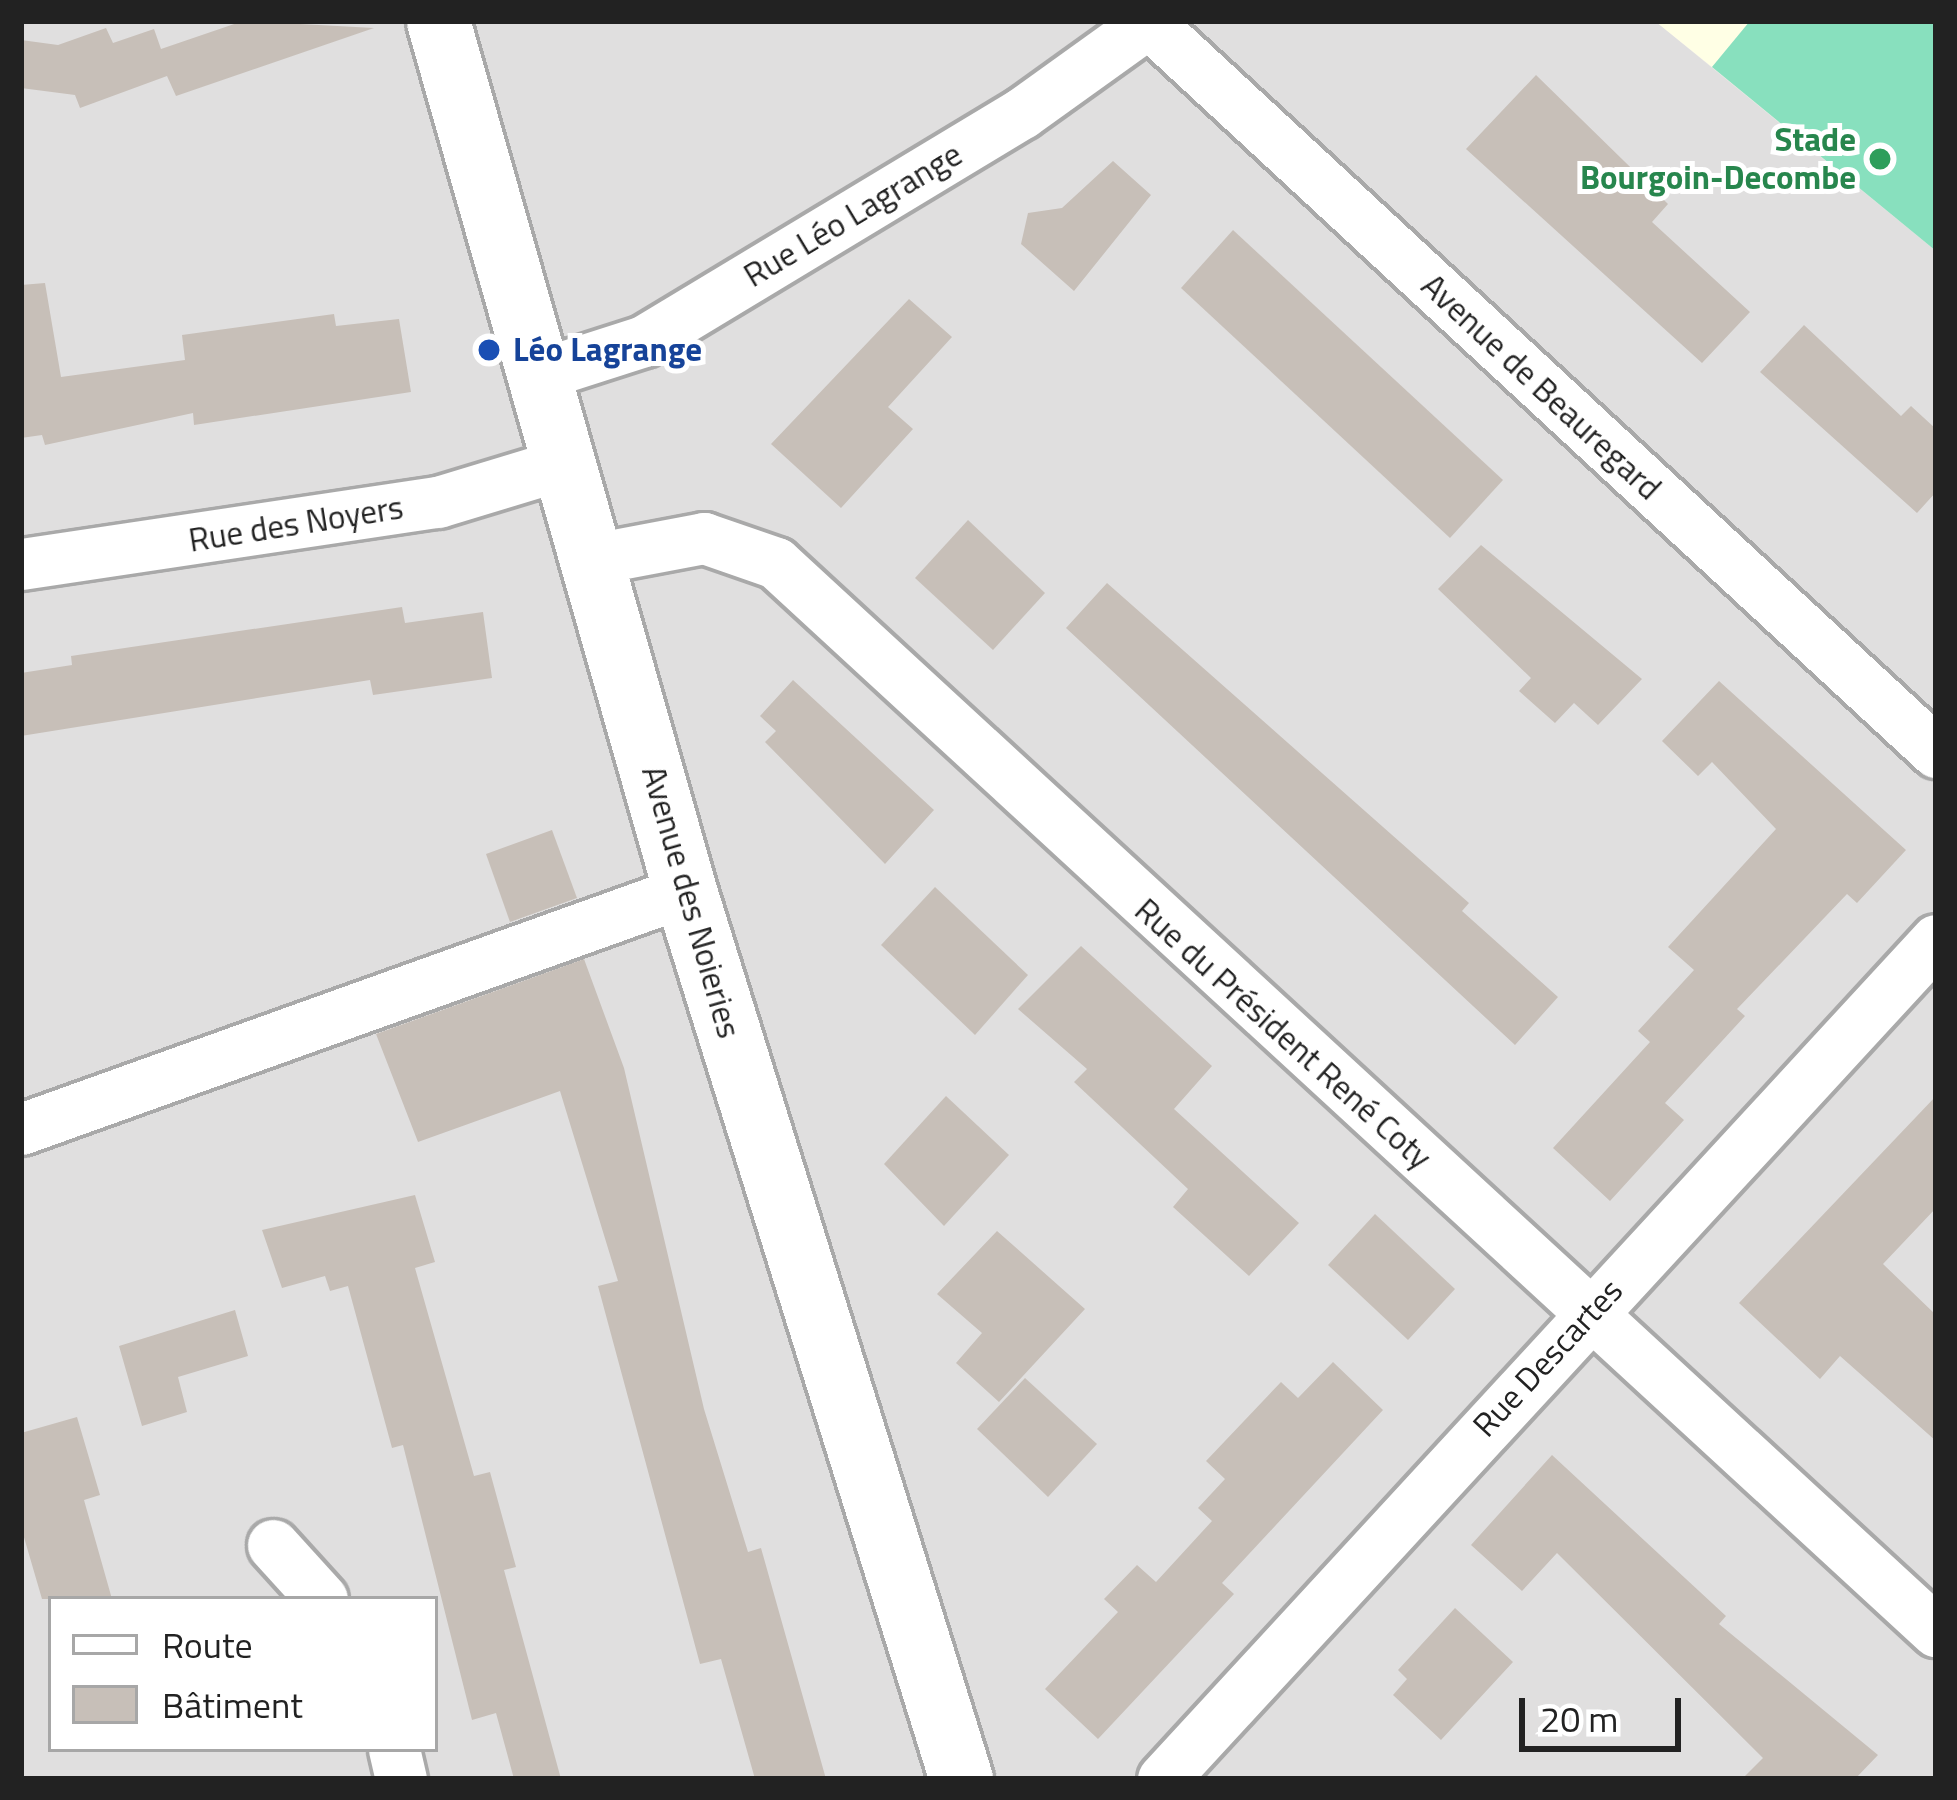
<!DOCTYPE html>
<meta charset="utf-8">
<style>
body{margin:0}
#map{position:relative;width:1957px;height:1800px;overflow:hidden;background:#f2efe9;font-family:"Titillium Web",sans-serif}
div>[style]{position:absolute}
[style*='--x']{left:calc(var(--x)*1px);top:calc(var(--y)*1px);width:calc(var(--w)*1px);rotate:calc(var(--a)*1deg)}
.residential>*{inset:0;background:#e0dfdf}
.education>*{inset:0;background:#ffffe5}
.pitch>*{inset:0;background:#88e0be}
.building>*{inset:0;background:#c7bfb8}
.roads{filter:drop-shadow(3px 0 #a9a9a9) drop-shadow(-3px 0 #a9a9a9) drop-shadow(0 3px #a9a9a9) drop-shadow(0 -3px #a9a9a9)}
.minor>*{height:51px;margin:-25.5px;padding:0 25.5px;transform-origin:25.5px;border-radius:25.5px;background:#fff}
.tertiary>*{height:63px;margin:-31.5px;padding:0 31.5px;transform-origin:31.5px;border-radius:31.5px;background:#fff}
.dots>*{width:33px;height:33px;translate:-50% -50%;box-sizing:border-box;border:6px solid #fff;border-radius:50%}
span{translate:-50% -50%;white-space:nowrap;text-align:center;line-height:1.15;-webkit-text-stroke:10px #fff;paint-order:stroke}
.leisure-label{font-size:33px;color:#27864d;font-weight:700}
.right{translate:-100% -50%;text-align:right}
.street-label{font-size:33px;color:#222}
.transit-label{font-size:33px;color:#164399;font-weight:700}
.left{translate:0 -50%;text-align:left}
.frame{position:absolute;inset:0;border:24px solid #222;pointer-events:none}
.legend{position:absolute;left:48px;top:1596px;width:390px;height:156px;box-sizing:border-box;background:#fff;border:3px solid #a7a7a7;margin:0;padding:15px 21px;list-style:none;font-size:36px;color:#222}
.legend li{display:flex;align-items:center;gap:24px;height:60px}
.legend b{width:60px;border:3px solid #a7a7a7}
.scale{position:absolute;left:1519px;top:1698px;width:162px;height:54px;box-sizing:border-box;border:6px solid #222;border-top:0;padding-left:15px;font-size:36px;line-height:42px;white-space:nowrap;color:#222;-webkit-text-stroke:9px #fff;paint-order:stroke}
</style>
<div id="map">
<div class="residential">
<i style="clip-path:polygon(evenodd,21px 21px,1655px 21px,1936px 251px,1936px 1779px,21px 1779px,21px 21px,51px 1599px,435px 1599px,435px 1749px,51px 1749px,51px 1599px)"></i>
</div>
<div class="education">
<i style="clip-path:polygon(1655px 21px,1750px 21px,1712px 67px)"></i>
</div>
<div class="pitch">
<i style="clip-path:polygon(1750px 21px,1936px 21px,1936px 251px,1712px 67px)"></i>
</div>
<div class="building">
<i style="clip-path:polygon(243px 21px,374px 28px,176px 96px,167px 76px,80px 108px,75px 95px,21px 88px,21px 40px,58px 45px,106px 28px,113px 43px,154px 29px,161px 49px)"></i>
<i style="clip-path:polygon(1536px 75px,1668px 204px,1652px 222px,1750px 312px,1702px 363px,1466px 149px)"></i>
<i style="clip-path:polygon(1113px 161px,1151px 195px,1074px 291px,1021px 244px,1028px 213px,1062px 208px)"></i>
<i style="clip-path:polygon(1233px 230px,1503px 480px,1450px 538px,1181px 288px)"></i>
<i style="clip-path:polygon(45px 283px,61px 377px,185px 360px,182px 335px,334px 314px,336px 326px,399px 319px,411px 392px,194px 425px,193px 413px,45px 445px,42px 435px,21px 438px,21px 285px)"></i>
<i style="clip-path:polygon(909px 299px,952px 337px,888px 407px,913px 429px,841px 508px,771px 444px)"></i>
<i style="clip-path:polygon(1804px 325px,1901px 416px,1911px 406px,1936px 429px,1936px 492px,1917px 513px,1760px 372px)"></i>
<i style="clip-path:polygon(968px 520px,1045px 593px,993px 650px,915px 578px)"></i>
<i style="clip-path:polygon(1481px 545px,1642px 679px,1598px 725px,1574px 703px,1555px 723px,1519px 691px,1531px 678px,1438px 589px)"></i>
<i style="clip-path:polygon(1107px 583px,1469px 903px,1462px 911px,1558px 997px,1515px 1045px,1066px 628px)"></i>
<i style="clip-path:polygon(402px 607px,405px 623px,483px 612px,492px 678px,373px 695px,370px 680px,21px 736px,21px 673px,72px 665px,71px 656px)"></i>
<i style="clip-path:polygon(793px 680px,934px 810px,885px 864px,765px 742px,776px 731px,760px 716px)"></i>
<i style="clip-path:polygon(1719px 681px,1906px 850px,1857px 903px,1847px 894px,1737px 1009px,1745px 1016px,1665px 1103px,1684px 1120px,1610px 1201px,1553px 1148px,1650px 1042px,1638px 1031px,1694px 970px,1668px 947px,1776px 829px,1712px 762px,1698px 776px,1662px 741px)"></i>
<i style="clip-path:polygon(552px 830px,577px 898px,510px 922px,486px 854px)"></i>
<i style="clip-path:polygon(935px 887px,1028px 975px,975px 1035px,881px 945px)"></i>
<i style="clip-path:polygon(1081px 946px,1212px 1066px,1174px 1109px,1299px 1223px,1249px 1276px,1173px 1207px,1188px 1189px,1074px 1082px,1087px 1069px,1018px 1009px)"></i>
<i style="clip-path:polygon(584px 959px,624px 1068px,704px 1409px,748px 1552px,761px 1548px,826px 1779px,755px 1779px,721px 1659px,700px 1664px,598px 1286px,618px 1281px,560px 1091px,418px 1142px,376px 1034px)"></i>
<i style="clip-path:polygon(946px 1096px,1009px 1155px,944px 1226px,884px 1164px)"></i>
<i style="clip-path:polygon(1936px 1096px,1936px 1208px,1883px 1264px,1936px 1315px,1936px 1441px,1840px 1356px,1820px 1379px,1739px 1303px)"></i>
<i style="clip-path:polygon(415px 1195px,435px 1262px,415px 1268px,474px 1476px,490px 1472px,516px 1567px,504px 1570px,561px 1779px,514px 1779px,496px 1713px,472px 1720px,403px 1445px,392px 1448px,348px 1286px,330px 1291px,325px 1276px,282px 1288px,262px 1230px)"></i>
<i style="clip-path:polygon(1375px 1214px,1455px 1289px,1408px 1340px,1328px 1265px)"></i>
<i style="clip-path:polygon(997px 1231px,1085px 1309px,999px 1402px,956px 1363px,982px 1333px,937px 1294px)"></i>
<i style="clip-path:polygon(235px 1310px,248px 1356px,178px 1377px,187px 1412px,142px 1426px,119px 1346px)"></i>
<i style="clip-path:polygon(1333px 1362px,1383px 1410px,1222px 1583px,1234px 1594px,1098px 1739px,1045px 1689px,1118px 1612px,1104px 1599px,1137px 1565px,1156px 1582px,1212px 1521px,1198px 1508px,1225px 1479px,1206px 1461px,1281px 1382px,1298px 1398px)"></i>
<i style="clip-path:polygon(1025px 1378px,1097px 1444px,1048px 1497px,977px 1429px)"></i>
<i style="clip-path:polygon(77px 1417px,100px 1495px,84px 1500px,112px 1599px,42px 1599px,21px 1527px,21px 1433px)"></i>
<i style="clip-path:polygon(1552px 1455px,1726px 1616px,1719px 1624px,1878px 1755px,1855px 1779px,1742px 1779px,1763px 1758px,1557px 1553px,1522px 1591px,1471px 1545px)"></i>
<i style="clip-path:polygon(1455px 1608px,1513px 1662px,1441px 1740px,1393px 1695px,1407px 1679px,1398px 1670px)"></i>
</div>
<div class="roads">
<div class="minor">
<i style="--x:1147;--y:21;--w:1076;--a:42.81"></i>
<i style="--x:538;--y:375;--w:111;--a:-17.8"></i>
<i style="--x:644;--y:341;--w:441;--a:-31.1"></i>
<i style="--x:1022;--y:113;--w:158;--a:-35.7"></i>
<i style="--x:593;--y:559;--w:113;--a:-10.7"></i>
<i style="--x:704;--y:538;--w:76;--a:19.1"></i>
<i style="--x:776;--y:563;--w:1577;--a:42.64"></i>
<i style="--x:21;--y:564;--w:422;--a:-8.5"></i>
<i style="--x:438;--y:502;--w:134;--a:-16.9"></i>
<i style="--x:21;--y:1129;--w:705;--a:-19.72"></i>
<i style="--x:273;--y:1545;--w:73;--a:47.8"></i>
<i style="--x:394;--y:1749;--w:31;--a:77"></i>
<i style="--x:1163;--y:1779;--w:1141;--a:-47.34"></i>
</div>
<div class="tertiary">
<i style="--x:438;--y:21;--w:904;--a:74.15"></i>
<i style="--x:685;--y:891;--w:930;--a:72.73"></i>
</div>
</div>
<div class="dots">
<i style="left:1880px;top:159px;background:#2e9e5b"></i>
<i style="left:489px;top:350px;background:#1a4fb4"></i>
</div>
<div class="leisure-label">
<span class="right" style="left:1856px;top:159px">Stade<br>Bourgoin-Decombe</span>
</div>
<div class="street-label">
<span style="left:853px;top:215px;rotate:-31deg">Rue Léo Lagrange</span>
<span style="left:1541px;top:387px;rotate:43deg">Avenue de Beauregard</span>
<span style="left:296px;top:524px;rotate:-9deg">Rue des Noyers</span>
<span style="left:691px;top:902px;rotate:74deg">Avenue des Noieries</span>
<span style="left:1283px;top:1034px;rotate:42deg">Rue du Président René Coty</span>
<span style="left:1548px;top:1358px;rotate:-47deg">Rue Descartes</span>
</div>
<div class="transit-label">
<span class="left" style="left:513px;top:350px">Léo Lagrange</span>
</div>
<div class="frame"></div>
<ul class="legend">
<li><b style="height:15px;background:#fff"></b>Route</li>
<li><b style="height:33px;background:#c7bfb8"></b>Bâtiment</li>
</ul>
<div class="scale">20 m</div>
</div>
